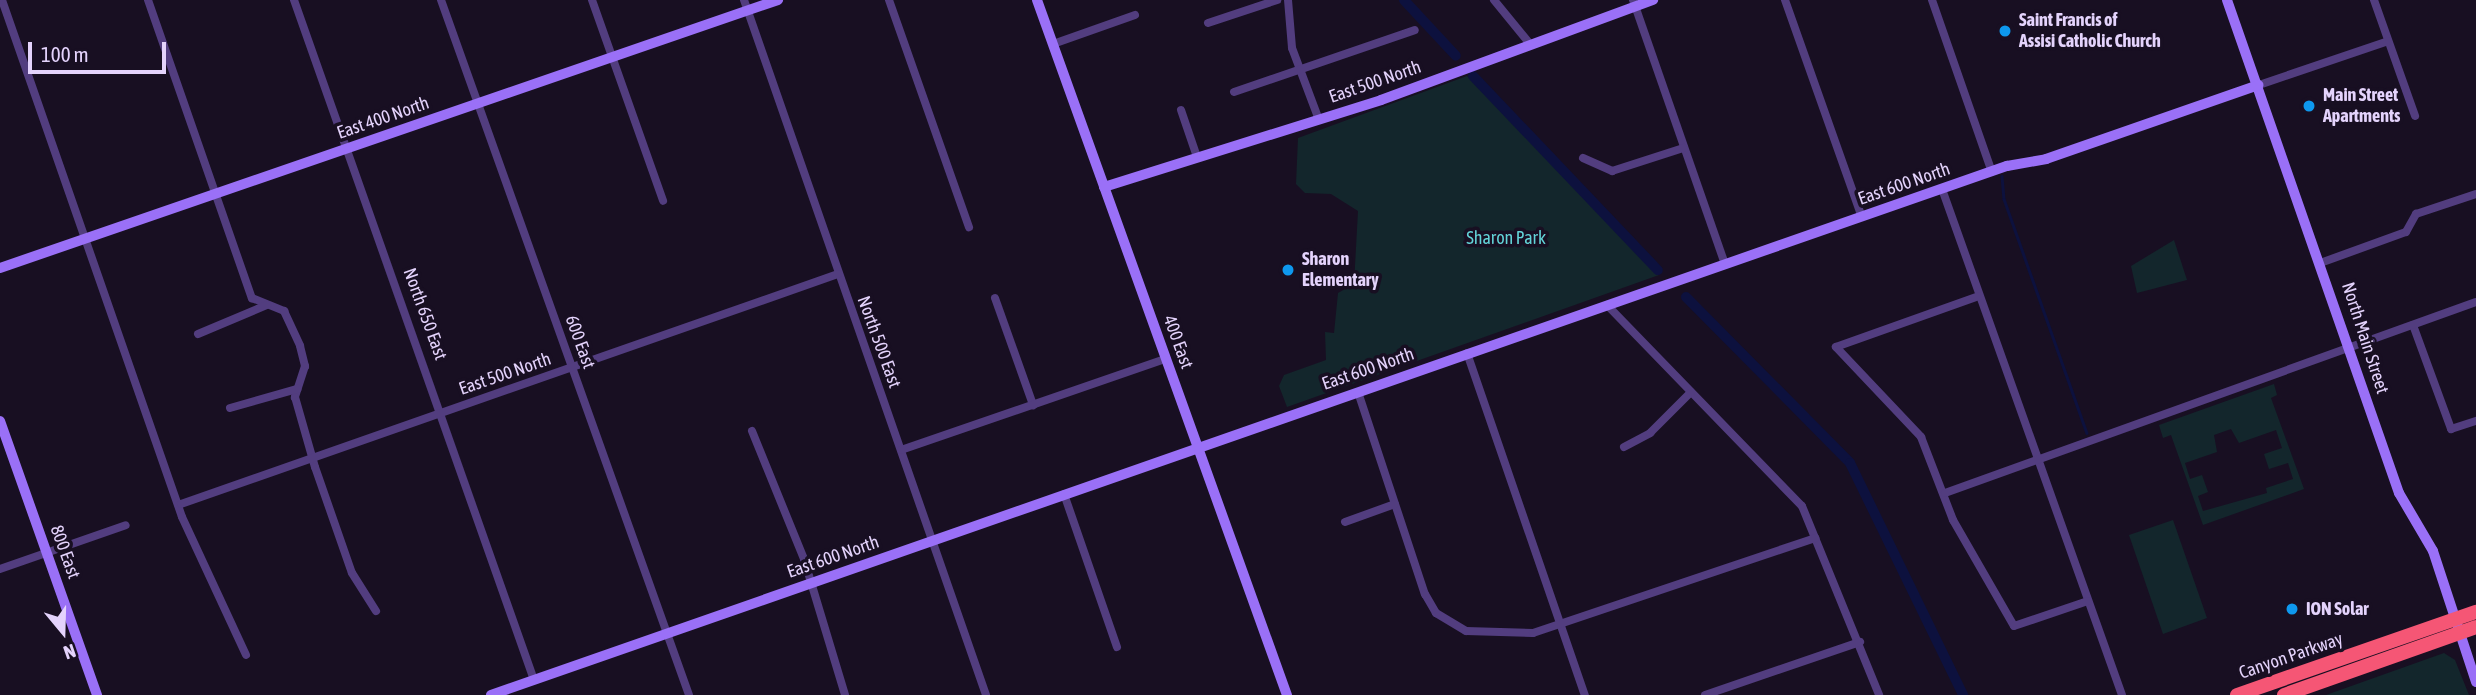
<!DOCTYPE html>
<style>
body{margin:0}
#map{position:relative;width:2476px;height:695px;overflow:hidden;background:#180f22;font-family:"Asap Condensed",sans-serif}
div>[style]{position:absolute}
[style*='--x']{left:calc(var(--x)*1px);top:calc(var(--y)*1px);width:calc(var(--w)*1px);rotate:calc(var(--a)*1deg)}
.green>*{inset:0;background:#13262c}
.stream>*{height:2.5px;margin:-1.25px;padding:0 1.25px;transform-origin:1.25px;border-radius:1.25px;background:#0d113e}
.canal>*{height:10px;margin:-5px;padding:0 5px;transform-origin:5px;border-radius:5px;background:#0d113e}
.street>*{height:8px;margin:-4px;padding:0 4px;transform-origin:4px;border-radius:4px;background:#523d7f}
.secondary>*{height:10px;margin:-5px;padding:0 5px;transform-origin:5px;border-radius:5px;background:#9a70f7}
.highway>*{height:14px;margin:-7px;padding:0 7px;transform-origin:7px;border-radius:7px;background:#f55675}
.dots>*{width:19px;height:19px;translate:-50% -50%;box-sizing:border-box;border:4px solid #180f22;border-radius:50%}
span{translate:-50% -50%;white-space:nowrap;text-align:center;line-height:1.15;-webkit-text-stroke:7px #180f22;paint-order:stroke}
.poi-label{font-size:18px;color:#e4d3fc;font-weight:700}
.left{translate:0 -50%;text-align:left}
.street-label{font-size:18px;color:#e4d3fc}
.park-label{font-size:18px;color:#63d4d8}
.north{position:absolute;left:28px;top:597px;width:70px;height:70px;-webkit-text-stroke:5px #180f22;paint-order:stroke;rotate:161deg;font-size:19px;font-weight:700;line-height:28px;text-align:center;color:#e4d3fc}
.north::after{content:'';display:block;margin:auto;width:24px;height:32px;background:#e4d3fc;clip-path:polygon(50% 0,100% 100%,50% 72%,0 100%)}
.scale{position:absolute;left:28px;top:42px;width:138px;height:32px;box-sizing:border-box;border:4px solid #e4d3fc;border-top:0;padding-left:9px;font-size:21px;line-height:24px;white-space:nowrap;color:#e4d3fc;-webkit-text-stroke:5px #180f22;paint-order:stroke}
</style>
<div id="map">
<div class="green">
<i style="clip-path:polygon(1467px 76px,1659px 275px,1287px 407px,1279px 386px,1284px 375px,1326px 360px,1325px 332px,1334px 333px,1338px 293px,1354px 284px,1358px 211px,1331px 194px,1305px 193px,1296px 184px,1298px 138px)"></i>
<i style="clip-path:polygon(2174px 240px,2187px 280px,2137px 293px,2131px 266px)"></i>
<i style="clip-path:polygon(evenodd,2274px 384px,2277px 395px,2271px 398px,2304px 489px,2203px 525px,2171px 435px,2163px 438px,2159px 425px,2274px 384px,2231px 429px,2239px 443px,2276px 430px,2282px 448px,2264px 454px,2269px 469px,2288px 463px,2293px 479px,2266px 488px,2267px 493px,2203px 511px,2198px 496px,2208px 492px,2202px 475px,2190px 479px,2185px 463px,2217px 452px,2214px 435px,2231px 429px)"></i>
<i style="clip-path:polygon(2173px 520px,2207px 618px,2163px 634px,2129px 535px)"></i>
<i style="clip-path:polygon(2444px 653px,2455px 660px,2469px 695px,2326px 695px)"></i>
</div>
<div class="stream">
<i style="--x:2002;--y:176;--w:23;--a:85"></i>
<i style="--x:2004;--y:199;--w:248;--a:70.5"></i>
</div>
<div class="canal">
<i style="--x:1404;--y:0;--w:76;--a:47.1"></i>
<i style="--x:1473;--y:76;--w:268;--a:46.4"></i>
<i style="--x:1686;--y:297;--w:233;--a:45.3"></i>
<i style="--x:1850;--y:463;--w:258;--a:64"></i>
</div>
<div class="street">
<i style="--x:2;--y:0;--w:547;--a:70.8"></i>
<i style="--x:182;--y:517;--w:152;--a:65.1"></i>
<i style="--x:148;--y:0;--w:316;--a:70.8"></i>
<i style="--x:252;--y:298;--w:35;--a:22"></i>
<i style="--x:284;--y:311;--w:38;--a:65"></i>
<i style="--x:300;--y:346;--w:21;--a:76"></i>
<i style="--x:305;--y:366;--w:33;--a:108"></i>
<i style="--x:295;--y:397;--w:73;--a:74.1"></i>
<i style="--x:315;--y:467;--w:112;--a:70.8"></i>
<i style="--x:352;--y:573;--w:45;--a:57.7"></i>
<i style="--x:294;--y:0;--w:721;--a:70.56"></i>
<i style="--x:441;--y:0;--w:738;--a:70.36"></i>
<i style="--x:592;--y:0;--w:213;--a:70.5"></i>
<i style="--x:744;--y:0;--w:736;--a:70.8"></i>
<i style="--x:889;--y:0;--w:241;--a:70.6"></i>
<i style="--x:1288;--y:0;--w:48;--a:85.2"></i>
<i style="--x:1292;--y:48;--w:77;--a:69.4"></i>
<i style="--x:1494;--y:0;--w:57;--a:50.7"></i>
<i style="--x:1633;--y:0;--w:280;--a:70.8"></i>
<i style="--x:1785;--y:0;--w:230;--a:70.5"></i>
<i style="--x:1932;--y:0;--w:182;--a:70.8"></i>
<i style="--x:2374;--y:0;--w:123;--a:70.5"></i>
<i style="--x:1208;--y:23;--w:73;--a:-18.4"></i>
<i style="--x:1053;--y:44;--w:87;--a:-19.5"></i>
<i style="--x:2259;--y:85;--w:136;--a:-18.8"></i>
<i style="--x:1234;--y:92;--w:191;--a:-18.9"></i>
<i style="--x:1181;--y:110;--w:50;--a:71.2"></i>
<i style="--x:1583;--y:158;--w:32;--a:24"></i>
<i style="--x:1612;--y:171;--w:75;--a:-17.9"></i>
<i style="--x:1942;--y:189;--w:537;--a:70.42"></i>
<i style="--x:2323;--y:262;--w:88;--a:-19.9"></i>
<i style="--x:2406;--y:232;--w:21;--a:-61"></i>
<i style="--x:2416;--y:214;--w:63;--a:-18.4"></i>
<i style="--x:1979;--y:296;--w:152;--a:160.4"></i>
<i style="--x:1836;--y:347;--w:124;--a:46.6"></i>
<i style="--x:1921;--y:437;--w:89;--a:68.9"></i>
<i style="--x:1953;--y:520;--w:122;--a:60.1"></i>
<i style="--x:2014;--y:626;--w:78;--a:-18.7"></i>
<i style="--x:995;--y:298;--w:114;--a:70.4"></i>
<i style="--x:1607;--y:305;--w:280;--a:45.9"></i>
<i style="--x:1802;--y:506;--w:204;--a:67.8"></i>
<i style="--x:2413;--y:325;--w:111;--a:69.9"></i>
<i style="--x:2451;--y:429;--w:26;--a:-18"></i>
<i style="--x:198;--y:334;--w:75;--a:-22.8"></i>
<i style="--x:1467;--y:353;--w:362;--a:71"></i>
<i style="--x:1358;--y:392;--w:213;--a:71.7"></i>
<i style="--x:1425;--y:594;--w:22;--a:60"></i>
<i style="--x:1436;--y:613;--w:35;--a:31"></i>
<i style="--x:1466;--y:631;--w:67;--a:1.7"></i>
<i style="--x:1533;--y:633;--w:298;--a:-18.6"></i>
<i style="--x:230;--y:408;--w:70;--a:-15.8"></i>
<i style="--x:752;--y:431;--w:138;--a:67.9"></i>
<i style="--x:804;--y:559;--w:142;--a:73.2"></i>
<i style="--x:1624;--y:447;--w:30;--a:-28"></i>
<i style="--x:1650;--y:433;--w:58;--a:-45"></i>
<i style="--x:901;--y:450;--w:280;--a:-19"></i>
<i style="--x:1945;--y:493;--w:564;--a:-19.78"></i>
<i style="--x:1064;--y:494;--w:162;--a:70.9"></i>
<i style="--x:181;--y:504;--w:696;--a:-19.29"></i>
<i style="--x:1345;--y:522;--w:53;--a:-19.8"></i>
<i style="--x:0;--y:569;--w:133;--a:-19.2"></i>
<i style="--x:1705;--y:695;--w:164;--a:-18.9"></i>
</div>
<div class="secondary">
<i style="--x:1037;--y:0;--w:739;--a:70.22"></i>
<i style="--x:2227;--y:0;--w:522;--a:70.77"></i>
<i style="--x:2399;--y:493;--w:67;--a:59.6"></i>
<i style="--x:2433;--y:551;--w:138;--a:71.8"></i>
<i style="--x:1104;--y:187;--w:290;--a:-17.4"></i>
<i style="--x:1381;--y:100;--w:290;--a:-20.2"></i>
<i style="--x:0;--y:268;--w:823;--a:-19.01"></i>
<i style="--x:0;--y:421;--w:291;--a:70.5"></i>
<i style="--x:491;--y:695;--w:1606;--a:-19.24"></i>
<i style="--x:2007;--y:166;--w:40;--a:-10"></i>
<i style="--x:2046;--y:159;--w:225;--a:-19.2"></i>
</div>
<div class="highway">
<i style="--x:2237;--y:695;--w:253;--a:-19.2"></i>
<i style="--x:2284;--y:695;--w:204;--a:-19.5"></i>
</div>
<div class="dots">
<i style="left:2005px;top:31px;background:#0e98ee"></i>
<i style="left:2309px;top:106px;background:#0e98ee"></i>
<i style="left:1288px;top:270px;background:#0e98ee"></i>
<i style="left:2292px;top:609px;background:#0e98ee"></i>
</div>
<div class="poi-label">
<span class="left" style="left:2019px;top:31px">Saint Francis of<br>Assisi Catholic Church</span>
<span class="left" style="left:2323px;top:106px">Main Street<br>Apartments</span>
<span class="left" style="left:1302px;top:270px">Sharon<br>Elementary</span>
<span class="left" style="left:2306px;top:609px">ION Solar</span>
</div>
<div class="street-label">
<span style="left:1375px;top:82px;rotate:-19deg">East 500 North</span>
<span style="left:383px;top:118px;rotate:-19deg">East 400 North</span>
<span style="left:1904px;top:184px;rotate:-19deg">East 600 North</span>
<span style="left:425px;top:314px;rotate:70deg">North 650 East</span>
<span style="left:2365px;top:338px;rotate:72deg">North Main Street</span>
<span style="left:580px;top:342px;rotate:70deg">600 East</span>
<span style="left:879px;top:342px;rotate:70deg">North 500 East</span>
<span style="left:1178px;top:342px;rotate:70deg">400 East</span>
<span style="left:1368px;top:369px;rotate:-19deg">East 600 North</span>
<span style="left:505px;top:374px;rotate:-19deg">East 500 North</span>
<span style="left:65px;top:552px;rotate:70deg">800 East</span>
<span style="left:833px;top:557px;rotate:-19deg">East 600 North</span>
<span style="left:2291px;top:656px;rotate:-19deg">Canyon Parkway</span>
</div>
<div class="park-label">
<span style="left:1506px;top:238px">Sharon Park</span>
</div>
<div class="north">N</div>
<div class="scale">100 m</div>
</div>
